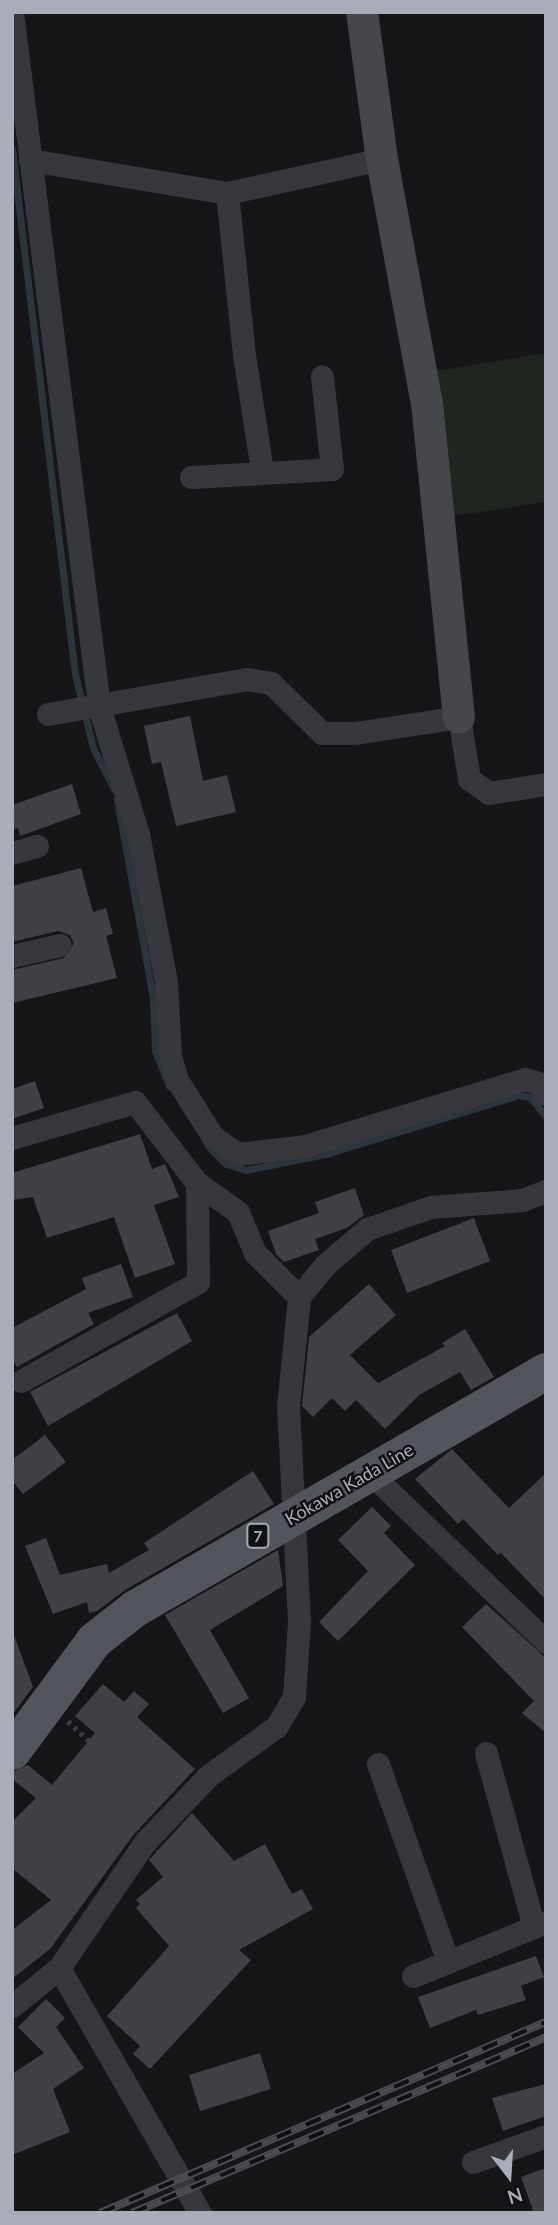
<!DOCTYPE html>
<style>
body{margin:0}
#map{position:relative;width:558px;height:2225px;overflow:hidden;background:#161618;font-family:Lato,sans-serif}
div>[style]{position:absolute}
[style*='--x']{left:calc(var(--x)*1px);top:calc(var(--y)*1px);width:calc(var(--w)*1px);rotate:calc(var(--a)*1deg)}
.green>*{inset:0;background:#1e261f}
.stream>*{height:7px;margin:-3.5px;padding:0 3.5px;transform-origin:3.5px;border-radius:3.5px;background:#2c353c}
.building>*{inset:0;background:#404145}
.path>*{height:4.5px;margin-top:-2.25px;transform-origin:0;background:repeating-linear-gradient(90deg,#3d3f44 0 3.5px,transparent 0 8.5px)}
.street>*{height:23px;margin:-11.5px;padding:0 11.5px;transform-origin:11.5px;border-radius:11.5px;background:#37383d}
.secondary>*{height:32px;margin:-16px;padding:0 16px;transform-origin:16px;border-radius:16px;background:#45474d}
.primary>*{height:37px;margin:-18.5px;padding:0 18.5px;transform-origin:18.5px;border-radius:18.5px;background:#53555c}
.rail>*{height:8px;margin-top:-4px;transform-origin:0;background:repeating-linear-gradient(90deg,#111113 0 16px,#4a4c52 0 32px);box-sizing:border-box;border-block:2px solid #4a4c52}
span{translate:-50% -50%;white-space:nowrap;text-align:center;line-height:1.15;-webkit-text-stroke:5px #111113;paint-order:stroke}
.shield-label span{padding:2px 5px;background:#111113;border:2px solid;border-radius:5px;-webkit-text-stroke-width:0}
.shield-label{font-size:16px;color:#a8adb8;font-weight:700}
.street-label{font-size:18px;color:#a8adb8}
.frame{position:absolute;inset:0;border:14px solid #a8adb8;pointer-events:none}
.north{position:absolute;left:474px;top:2141px;width:70px;height:70px;-webkit-text-stroke:5px #111113;paint-order:stroke;rotate:163deg;font-size:19px;font-weight:700;line-height:28px;text-align:center;color:#a8adb8}
.north::after{content:'';display:block;margin:auto;width:24px;height:32px;background:#a8adb8;clip-path:polygon(50% 0,100% 100%,50% 72%,0 100%)}
</style>
<div id="map">
<div class="green">
<i style="clip-path:polygon(546px 353px,546px 502px,453px 516px,436px 371px)"></i>
</div>
<div class="stream">
<i style="--x:12;--y:149;--w:529;--a:83.16"></i>
<i style="--x:75;--y:674;--w:76;--a:76.3"></i>
<i style="--x:93;--y:748;--w:46;--a:62.9"></i>
<i style="--x:117;--y:800;--w:202;--a:79.7"></i>
<i style="--x:153;--y:999;--w:52;--a:87.8"></i>
<i style="--x:155;--y:1051;--w:38;--a:68"></i>
<i style="--x:208;--y:1146;--w:25;--a:45"></i>
<i style="--x:226;--y:1164;--w:21;--a:17"></i>
<i style="--x:246;--y:1170;--w:82;--a:-11.3"></i>
<i style="--x:326;--y:1154;--w:202;--a:-17"></i>
<i style="--x:519;--y:1095;--w:11;--a:10"></i>
<i style="--x:530;--y:1097;--w:26;--a:51"></i>
</div>
<div class="building">
<i style="clip-path:polygon(190px 716px,203px 781px,227px 775px,236px 812px,176px 826px,161px 762px,152px 764px,144px 726px)"></i>
<i style="clip-path:polygon(72px 784px,81px 814px,20px 836px,18px 828px,12px 830px,12px 805px)"></i>
<i style="clip-path:polygon(81px 868px,93px 912px,106px 908px,113px 934px,106px 936px,117px 978px,12px 1003px,12px 970px,64px 958px,74px 943px,70px 935px,58px 931px,12px 942px,12px 886px)"></i>
<i style="clip-path:polygon(35px 1081px,44px 1108px,12px 1119px,12px 1089px)"></i>
<i style="clip-path:polygon(140px 1134px,152px 1169px,165px 1164px,179px 1197px,154px 1205px,175px 1264px,135px 1278px,114px 1217px,47px 1238px,33px 1197px,12px 1200px,12px 1173px)"></i>
<i style="clip-path:polygon(355px 1188px,364px 1215px,347px 1228px,315px 1239px,319px 1250px,284px 1262px,276px 1254px,268px 1231px,319px 1213px,315px 1202px)"></i>
<i style="clip-path:polygon(474px 1218px,490px 1261px,407px 1293px,391px 1250px)"></i>
<i style="clip-path:polygon(121px 1264px,133px 1297px,88px 1313px,94px 1324px,17px 1367px,12px 1358px,12px 1328px,86px 1289px,82px 1278px)"></i>
<i style="clip-path:polygon(369px 1284px,396px 1315px,350px 1355px,378px 1383px,445px 1346px,442px 1343px,465px 1329px,494px 1377px,471px 1390px,460px 1372px,419px 1395px,385px 1429px,356px 1400px,345px 1411px,332px 1398px,313px 1417px,302px 1406px,309px 1337px)"></i>
<i style="clip-path:polygon(177px 1313px,192px 1341px,48px 1426px,30px 1392px)"></i>
<i style="clip-path:polygon(45px 1435px,66px 1462px,23px 1494px,12px 1480px,12px 1460px)"></i>
<i style="clip-path:polygon(452px 1449px,509px 1508px,546px 1473px,546px 1600px,501px 1553px,498px 1555px,463px 1519px,458px 1524px,415px 1479px)"></i>
<i style="clip-path:polygon(253px 1471px,274px 1504px,125px 1590px,97px 1611px,89px 1613px,87px 1602px,53px 1614px,25px 1546px,46px 1538px,60px 1575px,107px 1564px,109px 1573px,149px 1550px,144px 1543px)"></i>
<i style="clip-path:polygon(372px 1507px,391px 1526px,384px 1533px,415px 1565px,338px 1641px,319px 1622px,368px 1571px,338px 1540px)"></i>
<i style="clip-path:polygon(278px 1550px,283px 1586px,210px 1630px,249px 1698px,223px 1713px,165px 1615px)"></i>
<i style="clip-path:polygon(486px 1604px,546px 1658px,546px 1733px,522px 1713px,534px 1701px,462px 1627px)"></i>
<i style="clip-path:polygon(14px 1635px,33px 1687px,12px 1715px,12px 1636px)"></i>
<i style="clip-path:polygon(103px 1684px,124px 1702px,134px 1691px,149px 1704px,137px 1717px,195px 1769px,134px 1834px,50px 1949px,12px 1979px,12px 1930px,51px 1900px,12px 1868px,12px 1822px,36px 1798px,12px 1779px,12px 1772px,28px 1765px,52px 1785px,95px 1733px,75px 1716px)"></i>
<i style="clip-path:polygon(192px 1813px,234px 1861px,265px 1844px,292px 1894px,302px 1889px,313px 1909px,239px 1950px,251px 1960px,150px 2069px,133px 2054px,140px 2046px,107px 2016px,169px 1946px,136px 1908px,140px 1904px,136px 1900px,163px 1877px,149px 1860px)"></i>
<i style="clip-path:polygon(536px 1956px,544px 1977px,521px 1986px,526px 2000px,478px 2015px,476px 2010px,430px 2028px,418px 1997px)"></i>
<i style="clip-path:polygon(46px 1999px,65px 2018px,56px 2027px,84px 2068px,53px 2089px,70px 2132px,12px 2155px,12px 2074px,44px 2053px,18px 2027px)"></i>
<i style="clip-path:polygon(260px 2053px,271px 2089px,200px 2111px,189px 2075px)"></i>
<i style="clip-path:polygon(546px 2084px,546px 2116px,503px 2131px,492px 2098px)"></i>
<i style="clip-path:polygon(546px 2168px,546px 2213px,534px 2213px,521px 2177px)"></i>
</div>
<div class="path">
<i style="--x:68;--y:1721;--w:117;--a:42.9"></i>
</div>
<div class="street">
<i style="--x:12;--y:12;--w:699;--a:82.85"></i>
<i style="--x:99;--y:706;--w:134;--a:73.1"></i>
<i style="--x:138;--y:834;--w:151;--a:79.3"></i>
<i style="--x:166;--y:982;--w:74;--a:86.9"></i>
<i style="--x:170;--y:1056;--w:25;--a:74"></i>
<i style="--x:177;--y:1080;--w:67;--a:57.7"></i>
<i style="--x:213;--y:1137;--w:30;--a:34"></i>
<i style="--x:238;--y:1154;--w:67;--a:-6.8"></i>
<i style="--x:305;--y:1146;--w:230;--a:-16.9"></i>
<i style="--x:525;--y:1079;--w:14;--a:17"></i>
<i style="--x:538;--y:1083;--w:14;--a:54"></i>
<i style="--x:30;--y:160;--w:200;--a:9.5"></i>
<i style="--x:227;--y:193;--w:159;--a:-12.4"></i>
<i style="--x:227;--y:193;--w:163;--a:84"></i>
<i style="--x:244;--y:355;--w:116;--a:81.1"></i>
<i style="--x:191;--y:477;--w:141;--a:-3.2"></i>
<i style="--x:332;--y:469;--w:93;--a:-96.2"></i>
<i style="--x:48;--y:714;--w:201;--a:-10"></i>
<i style="--x:246;--y:679;--w:25;--a:9"></i>
<i style="--x:271;--y:683;--w:71;--a:44.4"></i>
<i style="--x:322;--y:733;--w:33;--a:0"></i>
<i style="--x:355;--y:733;--w:105;--a:-8.7"></i>
<i style="--x:459;--y:717;--w:63;--a:80.8"></i>
<i style="--x:469;--y:779;--w:24;--a:35"></i>
<i style="--x:489;--y:793;--w:58;--a:-9"></i>
<i style="--x:12;--y:853;--w:26;--a:-16"></i>
<i style="--x:12;--y:956;--w:49;--a:-12.9"></i>
<i style="--x:12;--y:1138;--w:128;--a:-16.3"></i>
<i style="--x:135;--y:1102;--w:102;--a:52.6"></i>
<i style="--x:197;--y:1183;--w:50;--a:35.3"></i>
<i style="--x:238;--y:1212;--w:44;--a:67.5"></i>
<i style="--x:255;--y:1253;--w:62;--a:45"></i>
<i style="--x:21;--y:1381;--w:203;--a:-29.2"></i>
<i style="--x:198;--y:1282;--w:99;--a:-90.6"></i>
<i style="--x:369;--y:1472;--w:245;--a:43.8"></i>
<i style="--x:486;--y:1753;--w:180;--a:74.6"></i>
<i style="--x:378;--y:1764;--w:210;--a:70.5"></i>
<i style="--x:59;--y:1968;--w:283;--a:60.1"></i>
<i style="--x:413;--y:1976;--w:144;--a:-22.1"></i>
<i style="--x:12;--y:2006;--w:60;--a:-39"></i>
<i style="--x:59;--y:1968;--w:153;--a:-55.7"></i>
<i style="--x:145;--y:1842;--w:91;--a:-46.3"></i>
<i style="--x:208;--y:1776;--w:85;--a:-35.9"></i>
<i style="--x:277;--y:1726;--w:34;--a:-60"></i>
<i style="--x:294;--y:1697;--w:75;--a:-86.2"></i>
<i style="--x:299;--y:1622;--w:216;--a:-92.9"></i>
<i style="--x:288;--y:1406;--w:110;--a:-84.2"></i>
<i style="--x:299;--y:1297;--w:41;--a:-50.9"></i>
<i style="--x:325;--y:1265;--w:55;--a:-40.6"></i>
<i style="--x:367;--y:1229;--w:68;--a:-19"></i>
<i style="--x:431;--y:1207;--w:91;--a:-4.4"></i>
<i style="--x:522;--y:1200;--w:26;--a:-21"></i>
<i style="--x:473;--y:2162;--w:77;--a:-19.6"></i>
</div>
<div class="secondary">
<i style="--x:362;--y:12;--w:148;--a:82.3"></i>
<i style="--x:382;--y:159;--w:248;--a:79.6"></i>
<i style="--x:427;--y:403;--w:316;--a:84.2"></i>
</div>
<div class="primary">
<i style="--x:12;--y:1751;--w:138;--a:-53.5"></i>
<i style="--x:94;--y:1640;--w:52;--a:-38"></i>
<i style="--x:135;--y:1608;--w:474;--a:-30"></i>
</div>
<div class="rail">
<i style="--x:100;--y:2213;--w:485;--a:-23.2"></i>
<i style="--x:132;--y:2213;--w:450;--a:-23"></i>
</div>
<div class="shield-label">
<span style="left:258px;top:1536px">7</span>
</div>
<div class="street-label">
<span style="left:349px;top:1484px;rotate:-30deg">Kokawa Kada Line</span>
</div>
<div class="frame"></div>
<div class="north">N</div>
</div>
